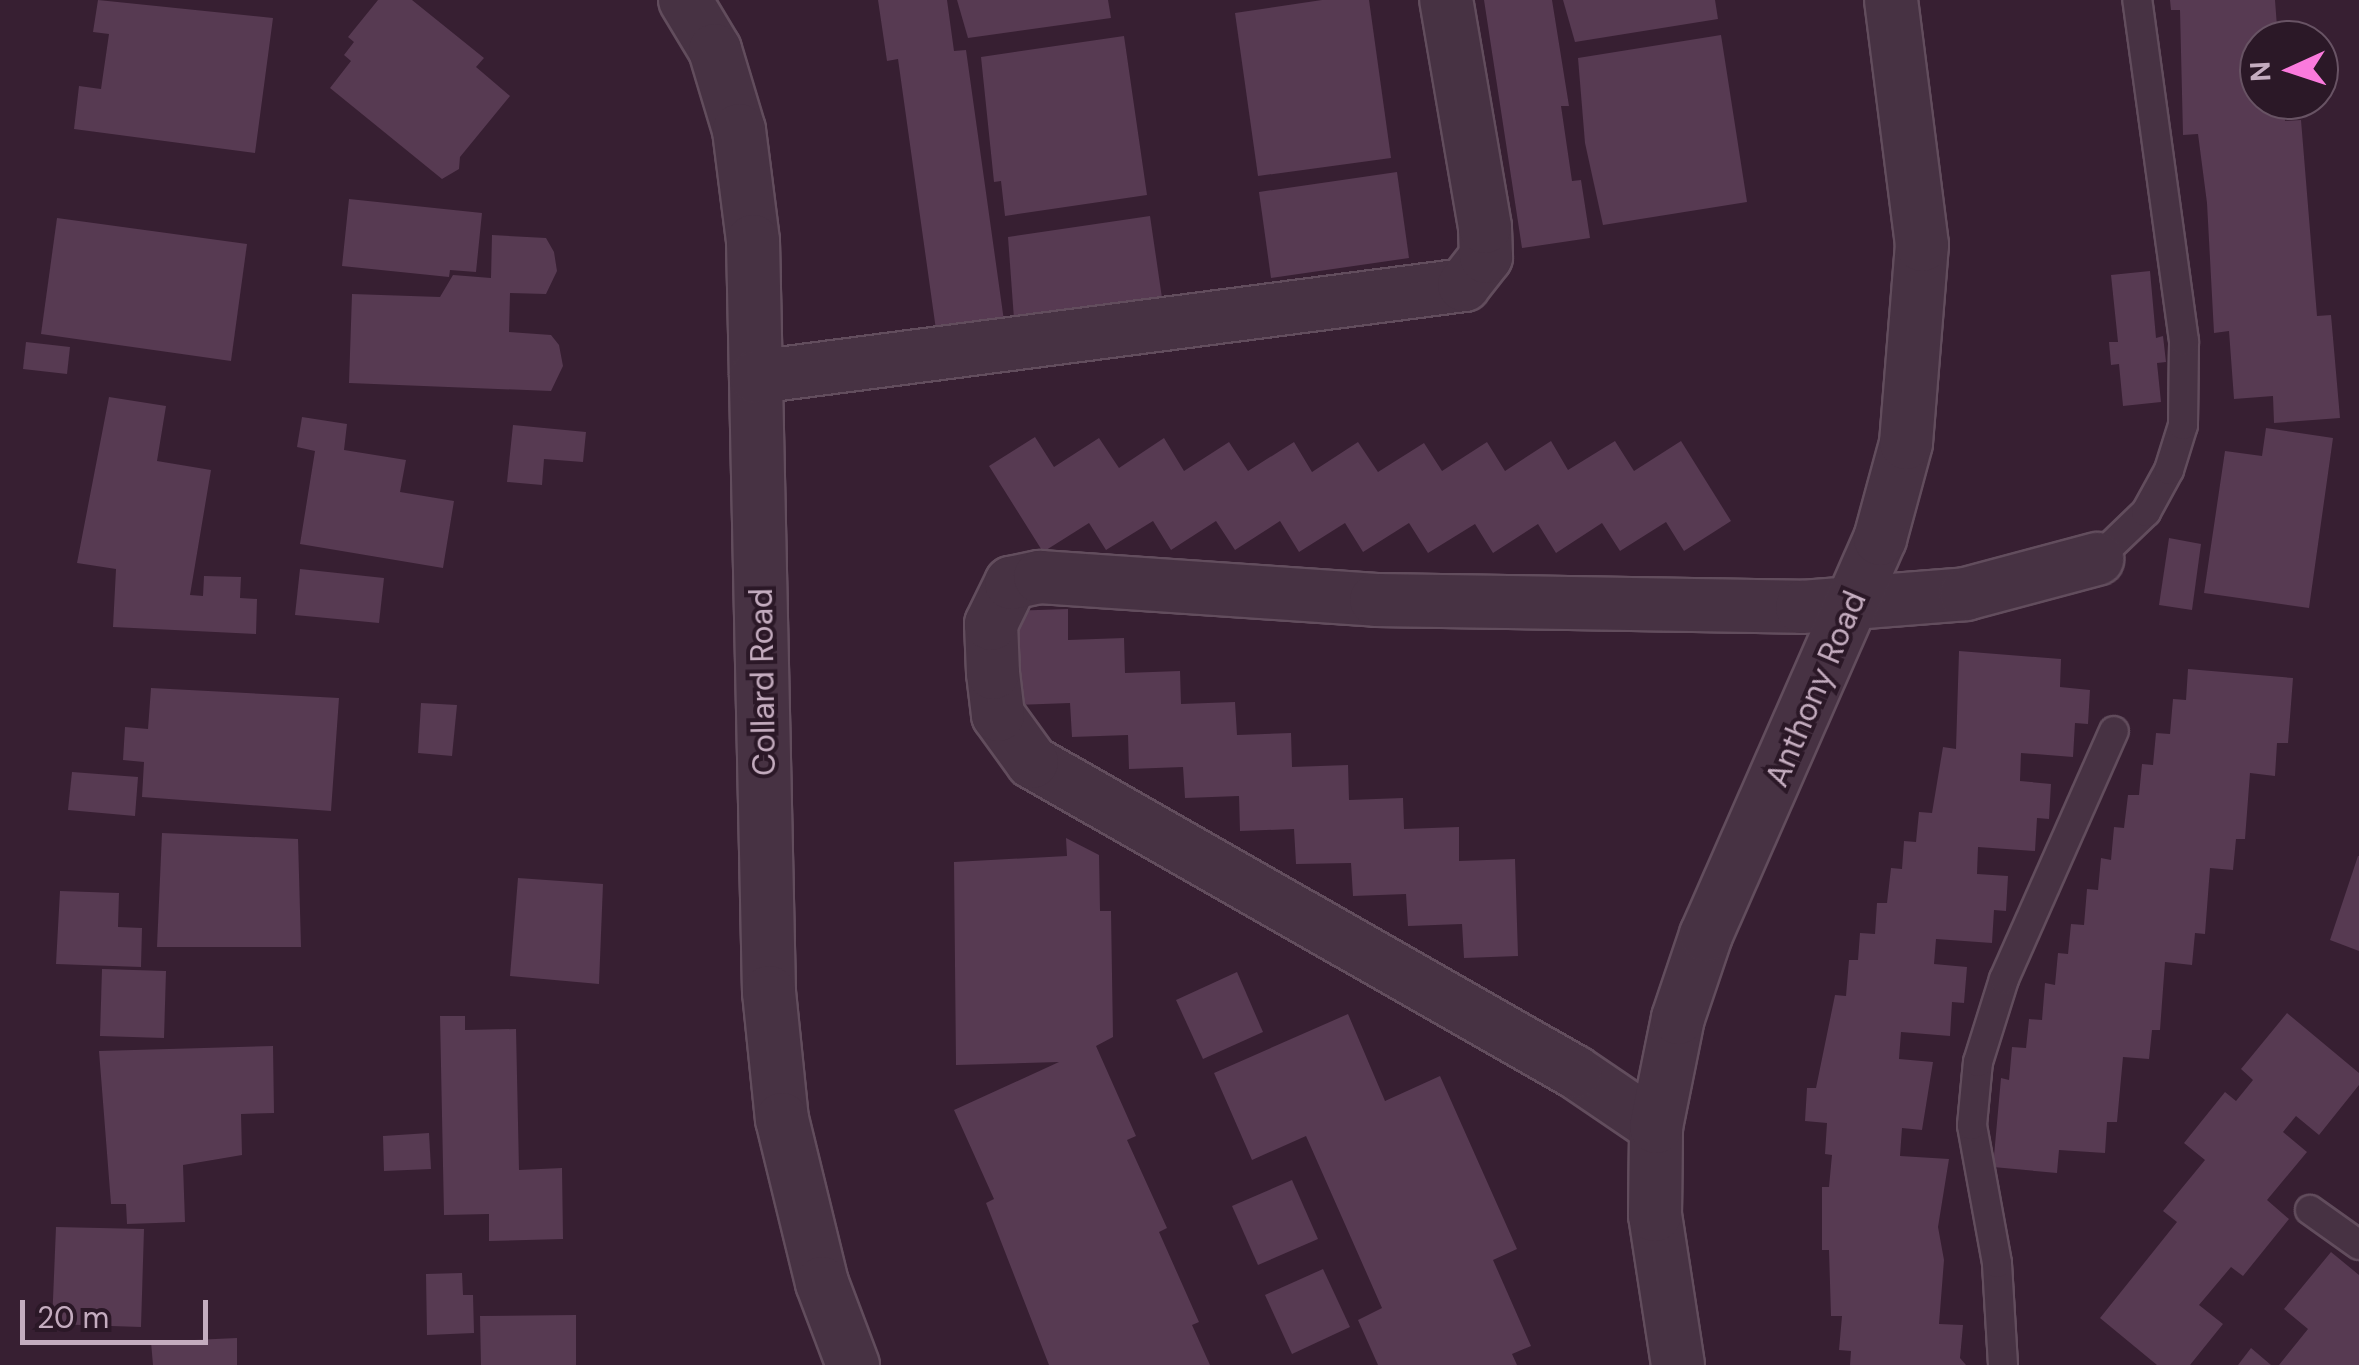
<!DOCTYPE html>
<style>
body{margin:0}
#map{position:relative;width:2359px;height:1365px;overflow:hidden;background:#371f32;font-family:"DM Sans",sans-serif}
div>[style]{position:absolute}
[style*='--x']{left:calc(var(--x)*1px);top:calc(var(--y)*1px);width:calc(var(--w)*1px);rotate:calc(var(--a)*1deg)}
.building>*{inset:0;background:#573a52}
.roads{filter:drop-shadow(2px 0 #624d5d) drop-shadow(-2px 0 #624d5d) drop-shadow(0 2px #624d5d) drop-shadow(0 -2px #624d5d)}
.lane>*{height:28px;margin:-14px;padding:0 14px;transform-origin:14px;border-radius:14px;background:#473243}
.street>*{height:52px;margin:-26px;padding:0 26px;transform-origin:26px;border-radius:26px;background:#473243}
span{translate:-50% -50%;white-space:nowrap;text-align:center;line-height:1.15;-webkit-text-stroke:8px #2b1827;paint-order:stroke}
.street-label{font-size:32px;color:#c4acbf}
.north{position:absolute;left:2239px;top:20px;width:100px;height:100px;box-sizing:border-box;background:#2b1827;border:2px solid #685364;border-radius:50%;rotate:267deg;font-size:28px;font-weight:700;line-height:40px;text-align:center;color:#c4acbf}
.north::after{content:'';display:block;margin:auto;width:35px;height:45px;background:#fb7add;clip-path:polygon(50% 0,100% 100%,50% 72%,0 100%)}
.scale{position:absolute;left:20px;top:1300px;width:188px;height:45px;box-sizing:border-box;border:5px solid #c4acbf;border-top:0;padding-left:12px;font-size:30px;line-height:35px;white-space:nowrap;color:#c4acbf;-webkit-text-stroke:8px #2b1827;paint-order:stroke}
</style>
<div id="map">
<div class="building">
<i style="clip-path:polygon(98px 0,273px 18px,255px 153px,74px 129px,79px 86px,101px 89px,109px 34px,93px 32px)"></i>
<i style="clip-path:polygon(378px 0,412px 0,484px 58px,476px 67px,510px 96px,460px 157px,459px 169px,442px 179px,330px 88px,351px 61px,344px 55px,354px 42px,348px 37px)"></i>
<i style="clip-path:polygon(878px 0,947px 0,954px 51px,966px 50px,1005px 328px,937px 337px,898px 59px,887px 61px)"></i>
<i style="clip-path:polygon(957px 0,1108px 0,1111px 18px,968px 38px)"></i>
<i style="clip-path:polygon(1322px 0,1369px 0,1391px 158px,1258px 176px,1235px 13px)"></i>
<i style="clip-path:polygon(1484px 0,1552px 0,1569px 106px,1561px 106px,1572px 181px,1581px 180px,1590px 238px,1522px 248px)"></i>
<i style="clip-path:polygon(1563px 0,1715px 0,1718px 19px,1575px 42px)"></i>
<i style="clip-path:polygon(2170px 0,2275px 0,2278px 40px,2259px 40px,2259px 100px,2283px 100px,2285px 121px,2301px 120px,2317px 316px,2331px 315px,2340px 418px,2274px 423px,2273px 396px,2234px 399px,2229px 331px,2214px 333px,2207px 203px,2198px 134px,2183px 135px,2180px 10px,2171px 10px)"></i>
<i style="clip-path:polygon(1721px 35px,1747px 202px,1603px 225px,1585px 143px,1578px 58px)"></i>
<i style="clip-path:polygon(1124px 36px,1147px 195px,1005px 216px,1001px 181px,994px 182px,981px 57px)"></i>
<i style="clip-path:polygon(1397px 172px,1409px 258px,1271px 278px,1259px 192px)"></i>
<i style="clip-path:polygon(349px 199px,482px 213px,476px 272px,450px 270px,449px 277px,342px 266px)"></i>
<i style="clip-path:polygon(1150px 216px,1162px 298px,1014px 319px,1008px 237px)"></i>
<i style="clip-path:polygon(57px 218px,247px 244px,231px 361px,41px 334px)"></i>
<i style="clip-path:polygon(492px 235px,546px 238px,554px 252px,557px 271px,546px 294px,510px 293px,509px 332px,551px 335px,559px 345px,563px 366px,551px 391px,349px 383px,352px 294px,440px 297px,453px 275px,491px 278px)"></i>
<i style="clip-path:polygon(2150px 271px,2156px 338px,2163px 336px,2166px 362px,2157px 363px,2161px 402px,2123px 406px,2119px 364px,2111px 365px,2109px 342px,2118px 342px,2111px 275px)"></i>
<i style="clip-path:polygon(26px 342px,70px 347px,67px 374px,23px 369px)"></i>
<i style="clip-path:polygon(109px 397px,166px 406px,157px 461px,211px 470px,190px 595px,203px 596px,204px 576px,241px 577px,240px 598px,257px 599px,256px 634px,113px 627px,116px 569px,77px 563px)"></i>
<i style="clip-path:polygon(302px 417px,347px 424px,344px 450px,406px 460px,400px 492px,454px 501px,443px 568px,300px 544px,315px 451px,297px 447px)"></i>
<i style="clip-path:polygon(513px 425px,586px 432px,583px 462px,544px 459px,542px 485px,507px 482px)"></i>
<i style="clip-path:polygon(2266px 428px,2333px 438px,2309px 608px,2204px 593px,2225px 451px,2262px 456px)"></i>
<i style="clip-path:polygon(1035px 437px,1054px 467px,1099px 438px,1119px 468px,1164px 438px,1184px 471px,1229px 442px,1248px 471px,1294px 442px,1312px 472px,1358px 442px,1378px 472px,1424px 443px,1442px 471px,1487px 442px,1505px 471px,1551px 441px,1568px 470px,1615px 441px,1634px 471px,1681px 441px,1731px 521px,1684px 551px,1666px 522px,1620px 551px,1602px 523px,1556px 553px,1538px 524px,1493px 553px,1475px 524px,1428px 553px,1409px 523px,1363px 552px,1345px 523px,1299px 552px,1280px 521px,1235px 550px,1216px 521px,1171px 550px,1153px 521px,1106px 550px,1089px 523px,1043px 552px,989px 466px)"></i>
<i style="clip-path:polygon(2169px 538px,2201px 544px,2192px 610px,2159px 605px)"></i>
<i style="clip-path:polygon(300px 569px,384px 578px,379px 623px,295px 615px)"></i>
<i style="clip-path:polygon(1068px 609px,1068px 640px,1124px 638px,1125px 673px,1180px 671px,1181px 704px,1235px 702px,1237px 735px,1291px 733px,1292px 767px,1348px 765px,1349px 800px,1403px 798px,1404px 829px,1459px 827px,1459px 861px,1515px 859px,1518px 956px,1464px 958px,1462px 924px,1408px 926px,1406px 894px,1353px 896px,1351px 863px,1296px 864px,1294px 829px,1240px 831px,1239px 796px,1185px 798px,1183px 767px,1129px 769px,1128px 735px,1072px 737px,1070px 703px,1016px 705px,1012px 611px)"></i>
<i style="clip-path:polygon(1959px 651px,2061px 659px,2060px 687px,2090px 690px,2088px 724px,2075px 723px,2073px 757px,2021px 753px,2020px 781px,2051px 784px,2049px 819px,2037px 818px,2035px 851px,1978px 847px,1977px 874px,2008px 876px,2006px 911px,1994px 910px,1992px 943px,1936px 939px,1934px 964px,1967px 967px,1964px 1003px,1952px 1002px,1950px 1036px,1901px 1032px,1899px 1059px,1933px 1062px,1922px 1130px,1902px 1128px,1900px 1156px,1949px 1159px,1938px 1227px,1944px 1260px,1939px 1324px,1963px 1325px,1960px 1358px,1966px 1365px,1850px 1365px,1851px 1351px,1839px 1350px,1842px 1316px,1831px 1316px,1829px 1250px,1822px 1250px,1822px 1187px,1829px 1187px,1832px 1155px,1825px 1154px,1827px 1123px,1805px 1121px,1807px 1088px,1816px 1088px,1835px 995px,1846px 996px,1849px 960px,1858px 960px,1860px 933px,1875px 934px,1877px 903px,1887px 903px,1891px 868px,1902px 869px,1904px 841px,1916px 842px,1919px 812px,1932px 813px,1943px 747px,1956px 749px)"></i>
<i style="clip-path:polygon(2188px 669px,2293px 678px,2288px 743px,2277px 743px,2275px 776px,2250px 773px,2245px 839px,2236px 839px,2233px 870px,2210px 868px,2205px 934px,2195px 933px,2192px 965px,2165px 962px,2160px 1030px,2152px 1030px,2149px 1059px,2123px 1057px,2117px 1122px,2107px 1122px,2105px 1153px,2059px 1150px,2057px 1173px,1993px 1167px,2001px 1078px,2009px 1080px,2012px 1047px,2026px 1048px,2029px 1019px,2042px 1020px,2045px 983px,2055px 985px,2058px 953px,2068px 954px,2071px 924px,2084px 925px,2087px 889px,2098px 890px,2101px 858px,2111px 860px,2114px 827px,2124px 828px,2128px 795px,2139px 795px,2142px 764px,2153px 765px,2156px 733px,2170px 734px,2173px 699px,2186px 700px)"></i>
<i style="clip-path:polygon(151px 688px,339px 698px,331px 811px,142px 797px,144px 762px,123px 760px,125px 727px,148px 729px)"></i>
<i style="clip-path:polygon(421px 703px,457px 705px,452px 756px,418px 753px)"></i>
<i style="clip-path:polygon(72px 772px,138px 777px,135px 816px,68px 810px)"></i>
<i style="clip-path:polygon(162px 833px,298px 839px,301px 947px,157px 947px)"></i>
<i style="clip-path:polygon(1066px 838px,1099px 855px,1100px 911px,1111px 911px,1113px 1037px,1096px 1046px,1136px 1136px,1127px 1140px,1167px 1228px,1159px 1232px,1199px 1322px,1192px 1325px,1210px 1365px,1049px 1365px,986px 1203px,994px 1199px,954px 1110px,1059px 1062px,956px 1065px,954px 862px,1067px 856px)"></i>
<i style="clip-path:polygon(2358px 856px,2359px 856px,2359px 951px,2330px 940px)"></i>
<i style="clip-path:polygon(518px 878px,603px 884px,599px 984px,510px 976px)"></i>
<i style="clip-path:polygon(60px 891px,119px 893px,118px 927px,142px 928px,141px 967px,56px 964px)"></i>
<i style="clip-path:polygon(102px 969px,166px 971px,164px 1038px,100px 1036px)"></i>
<i style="clip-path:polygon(1237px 972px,1263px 1032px,1203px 1059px,1176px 1000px)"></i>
<i style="clip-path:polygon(2287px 1013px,2359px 1073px,2359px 1085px,2319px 1135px,2296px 1116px,2283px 1132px,2307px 1152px,2267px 1200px,2289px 1219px,2243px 1276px,2231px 1267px,2199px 1305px,2223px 1324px,2190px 1365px,2157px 1365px,2100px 1318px,2177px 1222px,2163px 1211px,2205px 1160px,2184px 1143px,2225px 1092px,2236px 1101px,2253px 1080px,2241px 1069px)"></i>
<i style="clip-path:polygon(1348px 1014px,1385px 1101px,1440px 1076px,1517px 1249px,1493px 1260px,1531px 1346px,1512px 1354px,1517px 1365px,1378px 1365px,1358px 1320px,1382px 1308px,1306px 1136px,1252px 1160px,1214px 1073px)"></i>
<i style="clip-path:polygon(440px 1016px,465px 1016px,465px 1030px,516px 1029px,519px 1170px,562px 1168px,563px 1239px,489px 1241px,489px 1214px,444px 1215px)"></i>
<i style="clip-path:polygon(273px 1046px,274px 1113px,241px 1114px,242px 1155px,183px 1165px,185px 1222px,127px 1224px,126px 1204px,111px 1204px,99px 1051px)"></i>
<i style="clip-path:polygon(429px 1133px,431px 1169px,384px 1171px,383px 1136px)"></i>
<i style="clip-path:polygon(1292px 1180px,1318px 1239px,1258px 1265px,1232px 1206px)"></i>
<i style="clip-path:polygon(56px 1227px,144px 1229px,141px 1327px,52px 1324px)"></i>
<i style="clip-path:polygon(2331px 1252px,2359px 1275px,2359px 1365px,2279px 1365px,2308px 1329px,2284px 1309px)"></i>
<i style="clip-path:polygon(1323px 1269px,1350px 1327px,1292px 1354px,1265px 1295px)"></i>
<i style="clip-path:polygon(462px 1273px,463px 1295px,473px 1295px,474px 1333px,427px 1335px,426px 1274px)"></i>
<i style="clip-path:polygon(576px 1315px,576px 1365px,481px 1365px,480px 1316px)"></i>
<i style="clip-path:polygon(237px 1338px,237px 1365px,153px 1365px,151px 1342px)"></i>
<i style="clip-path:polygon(2251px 1348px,2271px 1365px,2238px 1365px)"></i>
</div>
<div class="roads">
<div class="lane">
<i style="--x:2097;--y:559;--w:68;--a:-43.8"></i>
<i style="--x:2146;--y:512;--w:48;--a:-61.3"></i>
<i style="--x:2169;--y:470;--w:47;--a:-72.7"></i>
<i style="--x:2183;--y:425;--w:84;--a:-89.3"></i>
<i style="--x:2184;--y:341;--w:344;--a:-97.8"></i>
<i style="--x:2310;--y:1210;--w:60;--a:35.5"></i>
<i style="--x:2003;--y:1365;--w:102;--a:-93.4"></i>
<i style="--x:1997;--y:1263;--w:140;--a:-100.3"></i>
<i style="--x:1972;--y:1125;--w:63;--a:-84.6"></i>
<i style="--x:1978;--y:1062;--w:87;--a:-72.6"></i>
<i style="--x:2004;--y:979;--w:271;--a:-66.1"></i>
</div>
<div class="street">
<i style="--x:685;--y:0;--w:58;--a:59"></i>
<i style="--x:715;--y:50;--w:84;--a:73.3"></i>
<i style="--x:739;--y:130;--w:112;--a:82.8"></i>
<i style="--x:753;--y:241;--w:751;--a:88.78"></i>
<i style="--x:769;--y:992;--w:128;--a:84.2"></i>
<i style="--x:782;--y:1119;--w:169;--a:76.3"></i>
<i style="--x:822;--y:1283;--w:88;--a:69.3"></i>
<i style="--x:756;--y:377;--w:714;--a:-7.4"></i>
<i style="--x:1464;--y:285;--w:36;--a:-52"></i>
<i style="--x:1486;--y:257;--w:30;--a:-92"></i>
<i style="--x:1485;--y:227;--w:230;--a:-99.7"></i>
<i style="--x:1656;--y:1127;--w:98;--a:-145.8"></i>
<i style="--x:1575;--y:1072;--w:625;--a:-150.28"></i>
<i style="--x:1032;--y:762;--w:58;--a:-125.9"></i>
<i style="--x:998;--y:715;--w:42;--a:-96.8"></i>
<i style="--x:993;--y:673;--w:49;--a:-92.3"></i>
<i style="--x:991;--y:624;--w:46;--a:-64"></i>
<i style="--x:1011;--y:583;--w:30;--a:-12"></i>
<i style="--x:1040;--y:577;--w:337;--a:3.9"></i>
<i style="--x:1376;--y:600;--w:426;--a:0.9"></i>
<i style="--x:1802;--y:607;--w:165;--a:-4.5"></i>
<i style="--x:1966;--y:594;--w:136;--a:-15"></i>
<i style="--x:1678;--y:1365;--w:152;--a:-98.7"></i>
<i style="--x:1655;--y:1215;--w:88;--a:-89.3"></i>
<i style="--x:1656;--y:1127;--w:111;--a:-78.6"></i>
<i style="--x:1678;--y:1018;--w:88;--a:-71.4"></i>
<i style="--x:1706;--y:935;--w:433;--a:-66.3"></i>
<i style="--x:1880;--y:539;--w:99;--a:-74.8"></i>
<i style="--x:1906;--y:443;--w:199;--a:-85.4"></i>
<i style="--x:1922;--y:245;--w:247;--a:-97.2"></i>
</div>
</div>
<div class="street-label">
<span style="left:763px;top:682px;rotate:-91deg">Collard Road</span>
<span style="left:1816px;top:689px;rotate:-67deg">Anthony Road</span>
</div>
<div class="north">N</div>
<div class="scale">20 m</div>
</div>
